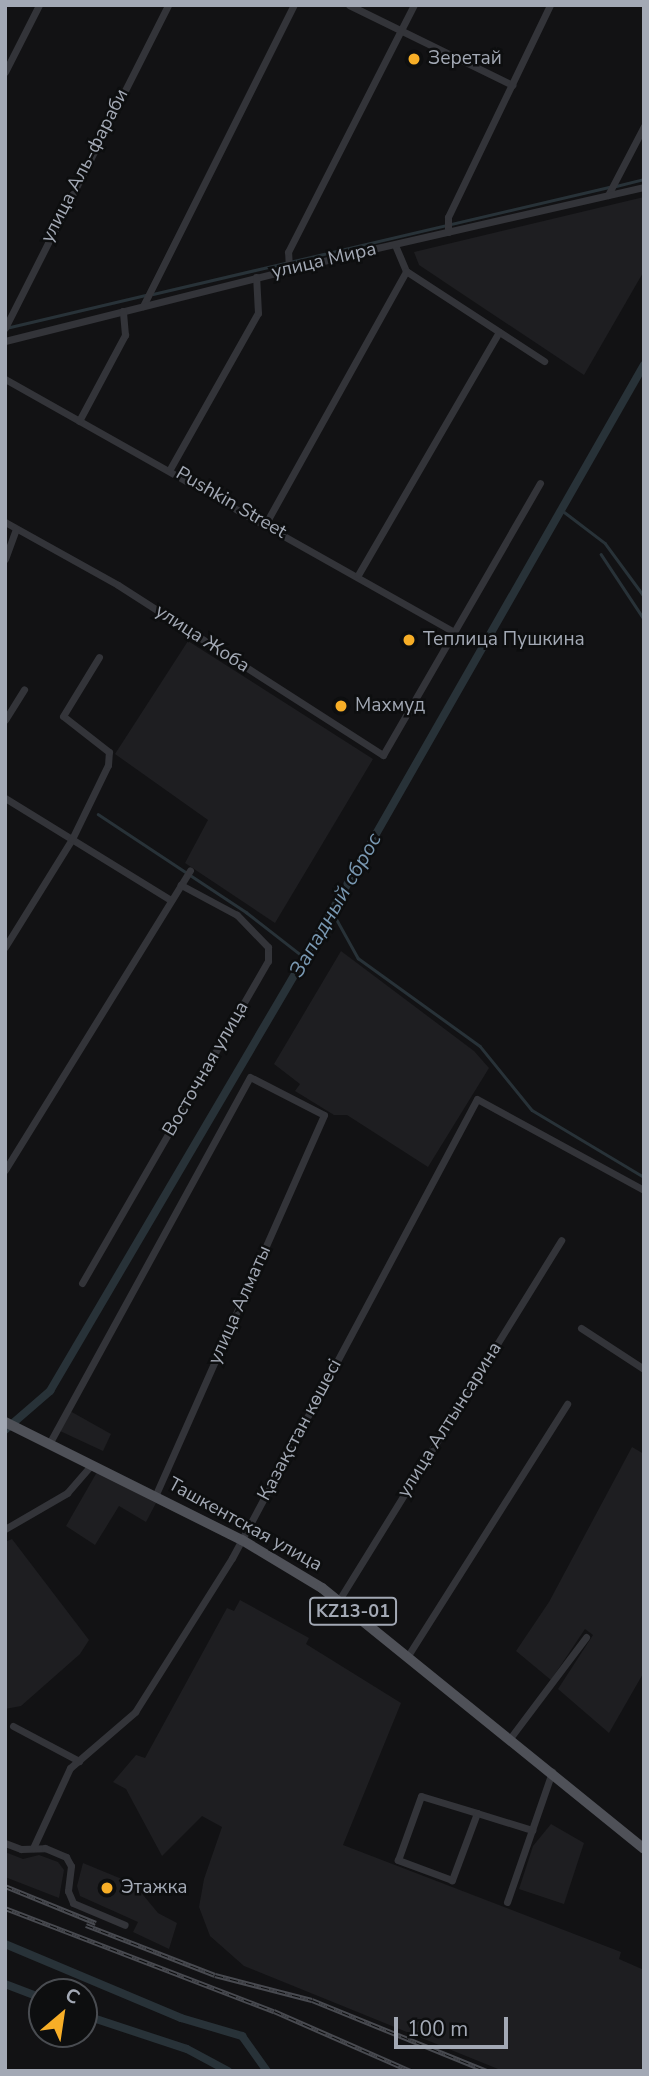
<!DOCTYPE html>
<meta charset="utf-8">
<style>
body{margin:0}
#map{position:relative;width:649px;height:2076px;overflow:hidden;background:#121214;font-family:"Nunito Sans",sans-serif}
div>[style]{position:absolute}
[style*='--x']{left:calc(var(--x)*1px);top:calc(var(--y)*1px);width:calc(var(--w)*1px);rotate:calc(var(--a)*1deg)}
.built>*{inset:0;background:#1e1e21}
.stream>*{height:2.5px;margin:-1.25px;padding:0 1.25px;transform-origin:1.25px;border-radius:1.25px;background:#283238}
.canal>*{height:8px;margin:-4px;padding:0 4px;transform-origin:4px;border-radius:4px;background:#283238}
.minor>*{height:7px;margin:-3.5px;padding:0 3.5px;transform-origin:3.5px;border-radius:3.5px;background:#333439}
.major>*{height:10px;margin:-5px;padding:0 5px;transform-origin:5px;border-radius:5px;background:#4f5158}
.rail>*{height:5px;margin-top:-2.5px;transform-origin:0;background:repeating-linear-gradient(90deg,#0d0e0f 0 8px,#484a50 0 16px);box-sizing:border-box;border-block:2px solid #484a50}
.dots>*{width:19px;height:19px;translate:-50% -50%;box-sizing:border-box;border:4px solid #0d0e0f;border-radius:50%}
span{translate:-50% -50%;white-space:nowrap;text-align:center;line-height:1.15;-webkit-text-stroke:5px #0d0e0f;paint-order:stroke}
.shield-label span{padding:2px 5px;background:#0d0e0f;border:2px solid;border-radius:5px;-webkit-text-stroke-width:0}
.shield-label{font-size:18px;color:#a3a9b5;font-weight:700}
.poi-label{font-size:19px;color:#a3a9b5}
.left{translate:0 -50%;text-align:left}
.street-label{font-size:19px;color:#a3a9b5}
.water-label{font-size:21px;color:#7998b2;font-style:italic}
.frame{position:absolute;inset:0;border:7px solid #a3a9b5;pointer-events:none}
.north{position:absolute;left:28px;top:1978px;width:70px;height:70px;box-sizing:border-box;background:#0d0e0f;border:2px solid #494c51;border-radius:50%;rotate:29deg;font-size:19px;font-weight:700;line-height:28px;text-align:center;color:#a3a9b5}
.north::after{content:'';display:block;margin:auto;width:24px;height:32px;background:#f7ae27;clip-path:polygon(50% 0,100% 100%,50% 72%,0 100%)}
.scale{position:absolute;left:394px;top:2017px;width:114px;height:32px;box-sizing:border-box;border:4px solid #a3a9b5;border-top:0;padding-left:9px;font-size:21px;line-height:24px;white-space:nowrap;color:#a3a9b5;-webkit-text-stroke:5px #0d0e0f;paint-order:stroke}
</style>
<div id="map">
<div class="built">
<i style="clip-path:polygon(644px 197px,644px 271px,584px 375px,419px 265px,414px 252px)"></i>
<i style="clip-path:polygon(188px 641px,373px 759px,275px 923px,185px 863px,208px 820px,115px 754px)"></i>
<i style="clip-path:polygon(341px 951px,474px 1051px,489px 1068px,428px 1167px,347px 1115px,334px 1115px,295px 1091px,300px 1084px,274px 1064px)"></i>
<i style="clip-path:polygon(70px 1411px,111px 1434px,103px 1451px,60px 1431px)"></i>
<i style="clip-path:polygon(632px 1447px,644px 1454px,644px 1672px,609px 1733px,558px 1689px,593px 1635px,585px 1629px,551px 1680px,516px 1651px,549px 1602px)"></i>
<i style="clip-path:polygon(97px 1472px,156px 1503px,146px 1522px,119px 1506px,95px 1545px,66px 1526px)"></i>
<i style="clip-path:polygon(12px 1539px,89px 1640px,80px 1654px,21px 1706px,5px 1709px,5px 1542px)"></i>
<i style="clip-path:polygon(240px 1600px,309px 1638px,306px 1644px,401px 1703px,343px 1845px,621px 1952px,619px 1959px,644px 1970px,644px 2071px,503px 2071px,244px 1966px,210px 1936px,199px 1907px,204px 1879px,222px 1827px,202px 1816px,162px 1856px,126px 1789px,113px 1782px,136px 1755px,145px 1758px,227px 1608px,234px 1611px)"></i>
<i style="clip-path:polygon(551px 1824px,584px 1843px,564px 1904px,519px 1889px,533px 1846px)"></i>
<i style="clip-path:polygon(5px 1852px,23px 1859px,39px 1855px,58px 1862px,64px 1870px,59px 1898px,5px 1877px)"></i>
<i style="clip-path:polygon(83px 1863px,134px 1884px,158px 1913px,177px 1923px,169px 1949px,133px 1932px,138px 1922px,80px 1896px,77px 1886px)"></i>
</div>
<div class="stream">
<i style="--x:616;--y:186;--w:29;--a:-14"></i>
<i style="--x:153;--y:294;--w:469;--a:-13.2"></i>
<i style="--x:6;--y:328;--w:144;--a:-13.3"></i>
<i style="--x:563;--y:511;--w:53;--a:37.3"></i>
<i style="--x:605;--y:543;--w:66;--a:53.7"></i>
<i style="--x:601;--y:554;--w:78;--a:56.5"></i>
<i style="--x:98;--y:814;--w:178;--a:33.5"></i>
<i style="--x:246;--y:912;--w:75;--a:37.9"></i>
<i style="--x:332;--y:911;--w:54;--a:61"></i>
<i style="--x:358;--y:958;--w:150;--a:35.8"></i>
<i style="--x:480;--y:1046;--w:82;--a:50.9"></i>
<i style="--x:532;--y:1110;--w:131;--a:30.9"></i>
</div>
<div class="canal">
<i style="--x:5;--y:1430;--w:60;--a:-40.9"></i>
<i style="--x:50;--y:1391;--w:557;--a:-59.57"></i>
<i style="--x:332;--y:911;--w:629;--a:-60.26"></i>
<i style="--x:5;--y:1944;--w:191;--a:22.8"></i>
<i style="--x:181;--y:2018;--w:64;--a:16.4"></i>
<i style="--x:242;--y:2036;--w:43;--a:54.5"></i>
<i style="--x:5;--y:1984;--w:40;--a:21"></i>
<i style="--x:84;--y:2015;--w:108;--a:18.3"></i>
<i style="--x:187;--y:2049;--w:47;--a:28.2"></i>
</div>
<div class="minor">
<i style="--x:349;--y:5;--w:182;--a:26.1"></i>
<i style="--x:5;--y:72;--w:75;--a:-63.1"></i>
<i style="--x:608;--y:195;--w:78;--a:-62.4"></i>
<i style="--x:448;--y:232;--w:15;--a:-90"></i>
<i style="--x:448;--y:217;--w:235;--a:-64.3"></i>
<i style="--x:395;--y:245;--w:28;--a:67"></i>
<i style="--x:406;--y:271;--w:165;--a:33.1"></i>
<i style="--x:289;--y:269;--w:17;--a:-93"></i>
<i style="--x:288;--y:252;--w:277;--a:-63"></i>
<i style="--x:143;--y:306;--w:337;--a:-63.4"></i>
<i style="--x:5;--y:328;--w:362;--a:-63.2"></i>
<i style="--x:5;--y:341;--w:357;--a:-14.1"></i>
<i style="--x:351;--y:254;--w:301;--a:-12.9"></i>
<i style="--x:5;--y:379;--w:515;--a:29.4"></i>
<i style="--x:79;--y:421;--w:98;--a:-61.9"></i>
<i style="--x:125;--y:335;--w:24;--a:-95"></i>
<i style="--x:170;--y:469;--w:179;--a:-60.6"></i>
<i style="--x:258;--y:313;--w:36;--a:-93"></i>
<i style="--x:5;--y:522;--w:129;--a:29.1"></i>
<i style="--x:118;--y:585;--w:315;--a:32.7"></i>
<i style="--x:383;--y:755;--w:314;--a:-60"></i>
<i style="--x:266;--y:523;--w:288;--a:-60.9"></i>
<i style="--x:5;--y:559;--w:32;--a:-70"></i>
<i style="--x:358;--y:575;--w:281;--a:-59.9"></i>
<i style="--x:5;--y:720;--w:36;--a:-58"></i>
<i style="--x:5;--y:798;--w:195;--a:31.6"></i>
<i style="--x:5;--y:947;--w:127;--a:-58.2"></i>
<i style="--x:72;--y:839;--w:82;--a:-64.1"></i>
<i style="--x:108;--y:765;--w:13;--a:-86"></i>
<i style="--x:109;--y:752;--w:58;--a:-142"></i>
<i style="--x:63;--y:716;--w:69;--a:-58.6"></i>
<i style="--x:5;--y:1170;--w:352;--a:-58.3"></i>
<i style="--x:82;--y:1283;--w:372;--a:-60"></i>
<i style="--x:268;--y:961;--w:14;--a:-90"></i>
<i style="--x:268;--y:947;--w:45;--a:-134.1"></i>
<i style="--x:237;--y:915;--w:64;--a:-151.8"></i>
<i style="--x:581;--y:1328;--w:75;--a:33.1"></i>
<i style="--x:49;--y:1444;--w:418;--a:-61.3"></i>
<i style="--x:250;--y:1077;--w:83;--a:27.2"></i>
<i style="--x:324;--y:1115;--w:415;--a:113.9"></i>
<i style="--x:5;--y:1529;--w:72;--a:-30.1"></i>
<i style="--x:67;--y:1493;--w:38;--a:-49"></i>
<i style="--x:339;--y:1600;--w:423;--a:-58.3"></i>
<i style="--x:409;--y:1654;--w:296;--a:-57.7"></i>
<i style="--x:13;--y:1726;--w:75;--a:27.9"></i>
<i style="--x:511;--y:1737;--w:125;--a:-53.1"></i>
<i style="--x:477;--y:1813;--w:72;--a:110.5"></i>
<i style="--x:452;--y:1880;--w:58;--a:-159.7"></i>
<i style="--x:398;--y:1860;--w:68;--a:-70.2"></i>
<i style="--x:421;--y:1796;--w:59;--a:16.9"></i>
<i style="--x:477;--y:1813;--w:58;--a:17.2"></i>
<i style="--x:5;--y:1843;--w:17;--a:21"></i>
<i style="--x:21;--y:1849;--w:24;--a:-2"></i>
<i style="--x:45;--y:1848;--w:23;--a:23"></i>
<i style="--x:66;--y:1857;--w:10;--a:61"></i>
<i style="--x:71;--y:1866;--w:25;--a:97"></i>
<i style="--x:68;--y:1891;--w:13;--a:67"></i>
<i style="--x:73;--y:1903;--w:56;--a:22.9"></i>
<i style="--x:33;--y:1848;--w:88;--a:-65.2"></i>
<i style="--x:70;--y:1768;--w:86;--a:-40.7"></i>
<i style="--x:135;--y:1712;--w:182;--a:-57.8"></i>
<i style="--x:232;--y:1558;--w:520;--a:-61.91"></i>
<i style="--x:477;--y:1099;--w:190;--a:28.6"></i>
<i style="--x:507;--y:1902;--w:138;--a:-70.9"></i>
</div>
<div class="major">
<i style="--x:5;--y:1422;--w:265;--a:26.5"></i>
<i style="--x:242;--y:1540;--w:93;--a:31"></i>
<i style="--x:322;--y:1588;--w:414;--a:39"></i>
</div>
<div class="rail">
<i style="--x:5;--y:1886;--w:98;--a:22.1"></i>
<i style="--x:5;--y:1908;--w:288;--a:21"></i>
<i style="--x:274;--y:2011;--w:150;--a:23.7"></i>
<i style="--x:86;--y:1925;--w:138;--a:21.2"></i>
<i style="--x:215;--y:1975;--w:100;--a:14.5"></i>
<i style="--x:312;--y:2000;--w:189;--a:22.1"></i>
</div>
<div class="dots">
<i style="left:414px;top:59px;background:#f7ae27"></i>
<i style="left:409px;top:640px;background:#f7ae27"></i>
<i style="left:341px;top:706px;background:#f7ae27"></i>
<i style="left:107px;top:1888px;background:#f7ae27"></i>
</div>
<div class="shield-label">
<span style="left:353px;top:1611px">KZ13-01</span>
</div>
<div class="poi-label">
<span class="left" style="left:428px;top:59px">Зеретай</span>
<span class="left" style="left:423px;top:640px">Теплица Пушкина</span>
<span class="left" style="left:355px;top:706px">Махмуд</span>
<span class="left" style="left:121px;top:1888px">Этажка</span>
</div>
<div class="street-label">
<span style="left:85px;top:166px;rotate:-63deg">улица Аль-фараби</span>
<span style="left:324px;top:261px;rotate:-13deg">улица Мира</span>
<span style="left:231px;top:503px;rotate:30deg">Pushkin Street</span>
<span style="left:202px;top:639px;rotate:33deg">улица Жоба</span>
<span style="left:206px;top:1069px;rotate:-60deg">Восточная улица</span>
<span style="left:240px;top:1305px;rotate:-66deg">улица Алматы</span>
<span style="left:450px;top:1420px;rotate:-58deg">улица Алтынсарина</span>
<span style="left:300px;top:1430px;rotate:-62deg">Қазақстан көшесі</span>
<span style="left:245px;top:1525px;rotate:29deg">Ташкентская улица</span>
</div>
<div class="water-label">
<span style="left:335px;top:905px;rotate:-60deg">Западный сброс</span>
</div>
<div class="frame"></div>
<div class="north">С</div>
<div class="scale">100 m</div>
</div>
